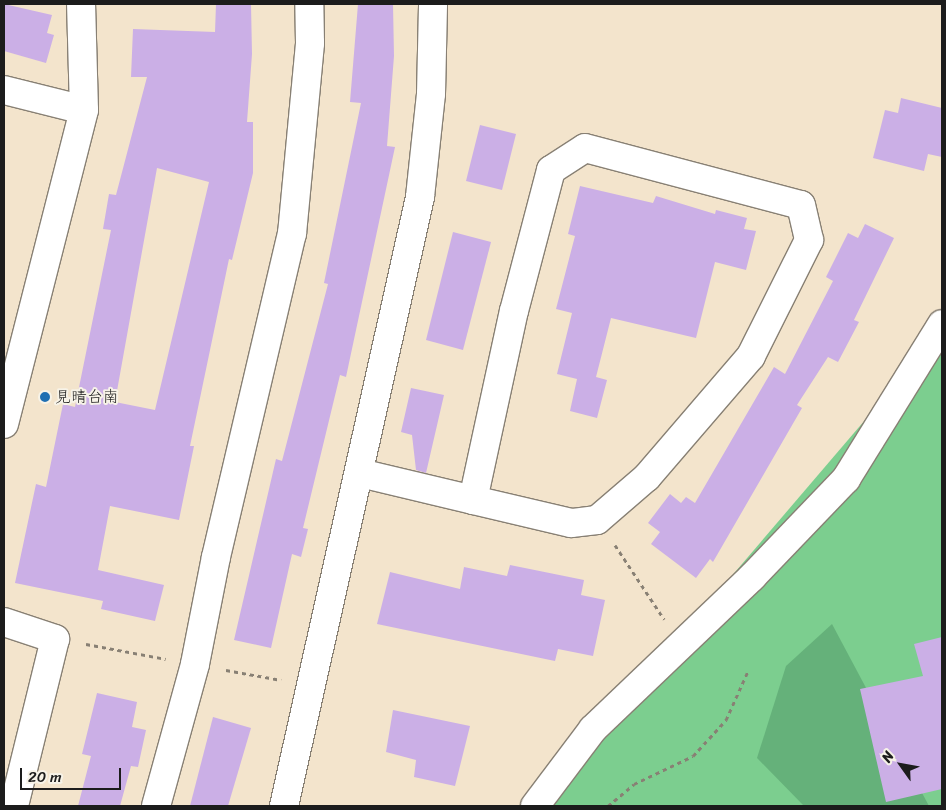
<!DOCTYPE html>
<meta charset="utf-8">
<style>
body{margin:0}
#map{position:relative;width:946px;height:810px;overflow:hidden;background:#f3e4cc;font-family:Sriracha,"Klee One",sans-serif}
div>[style]{position:absolute}
[style*='--x']{left:calc(var(--x)*1px);top:calc(var(--y)*1px);width:calc(var(--w)*1px);rotate:calc(var(--a)*1deg)}
.green>*{inset:0;background:#7cce8f}
.forest>*{inset:0;background:#65b17a}
.building>*{inset:0;background:#cbafe6}
.path>*{height:3px;margin-top:-1.5px;transform-origin:0;background:repeating-linear-gradient(90deg,#888074 0 4px,transparent 0 8px)}
.roads{filter:drop-shadow(1px 0 #888074) drop-shadow(-1px 0 #888074) drop-shadow(0 1px #888074) drop-shadow(0 -1px #888074)}
.minor>*{height:28px;margin:-14px;padding:0 14px;transform-origin:14px;border-radius:14px;background:#fff}
.dots>*{width:14px;height:14px;translate:-50% -50%;box-sizing:border-box;border:2px solid #f7f3e8;border-radius:50%}
span{translate:-50% -50%;white-space:nowrap;text-align:center;line-height:1.15;-webkit-text-stroke:4px #f7f3e8;paint-order:stroke}
.poi-label{font-size:16px;color:#1c1c1c}
.left{translate:0 -50%;text-align:left}
.frame{position:absolute;inset:0;border:5px solid #1c1c1c;pointer-events:none}
.north{position:absolute;left:876px;top:740px;width:50px;height:50px;-webkit-text-stroke:4px #f7f3e8;paint-order:stroke;rotate:302deg;font-size:14px;font-weight:700;line-height:20px;text-align:center;color:#1c1c1c}
.north::after{content:'';display:block;margin:auto;width:18px;height:22px;background:#1c1c1c;clip-path:polygon(50% 0,100% 100%,50% 72%,0 100%)}
.scale{position:absolute;left:20px;top:768px;width:101px;height:22px;box-sizing:border-box;border:2px solid #1c1c1c;border-top:0;padding-left:6px;font-size:15px;line-height:18px;white-space:nowrap;color:#1c1c1c;-webkit-text-stroke:4px #f7f3e8;paint-order:stroke}
</style>
<div id="map">
<div class="green">
<i style="clip-path:polygon(942px 330px,942px 806px,535px 806px)"></i>
</div>
<div class="forest">
<i style="clip-path:polygon(832px 624px,929px 806px,804px 806px,757px 758px,786px 666px)"></i>
</div>
<div class="building">
<i style="clip-path:polygon(4px 4px,52px 15px,47px 33px,54px 35px,46px 63px,4px 51px)"></i>
<i style="clip-path:polygon(evenodd,216px 4px,251px 4px,252px 54px,247px 122px,253px 122px,253px 173px,232px 260px,229px 259px,190px 446px,194px 446px,179px 520px,110px 506px,98px 570px,164px 585px,155px 621px,101px 609px,103px 601px,15px 583px,36px 484px,46px 487px,63px 404px,75px 407px,111px 230px,103px 229px,109px 194px,116px 195px,147px 77px,131px 77px,133px 29px,215px 32px,216px 4px,157px 168px,209px 182px,155px 410px,115px 402px,157px 168px)"></i>
<i style="clip-path:polygon(358px 4px,393px 4px,394px 56px,387px 146px,395px 147px,346px 377px,340px 375px,303px 528px,308px 529px,301px 557px,292px 554px,271px 648px,234px 640px,276px 459px,282px 461px,328px 284px,324px 283px,361px 103px,350px 102px)"></i>
<i style="clip-path:polygon(901px 98px,942px 108px,942px 157px,928px 154px,924px 171px,873px 158px,885px 110px,898px 113px)"></i>
<i style="clip-path:polygon(480px 125px,516px 134px,502px 190px,466px 181px)"></i>
<i style="clip-path:polygon(580px 186px,653px 203px,656px 196px,715px 214px,716px 210px,747px 218px,744px 229px,756px 231px,746px 270px,715px 262px,696px 338px,611px 318px,596px 377px,607px 380px,597px 418px,570px 411px,577px 379px,557px 374px,572px 313px,556px 309px,575px 236px,568px 234px)"></i>
<i style="clip-path:polygon(865px 224px,894px 238px,854px 320px,859px 322px,838px 362px,828px 357px,797px 405px,802px 408px,713px 562px,710px 559px,696px 578px,651px 544px,660px 532px,648px 523px,670px 494px,681px 503px,686px 497px,695px 503px,774px 367px,785px 374px,833px 281px,826px 277px,848px 233px,858px 238px)"></i>
<i style="clip-path:polygon(453px 232px,491px 242px,463px 350px,426px 340px)"></i>
<i style="clip-path:polygon(411px 388px,444px 395px,426px 473px,416px 470px,412px 435px,401px 432px)"></i>
<i style="clip-path:polygon(510px 565px,584px 580px,581px 595px,605px 600px,593px 656px,558px 649px,555px 661px,377px 624px,390px 572px,460px 589px,464px 567px,507px 576px)"></i>
<i style="clip-path:polygon(942px 637px,942px 789px,886px 802px,860px 689px,923px 676px,914px 644px)"></i>
<i style="clip-path:polygon(97px 693px,137px 702px,132px 727px,146px 730px,138px 767px,131px 766px,120px 806px,78px 806px,91px 756px,82px 754px)"></i>
<i style="clip-path:polygon(393px 710px,470px 726px,455px 786px,414px 777px,416px 760px,386px 752px)"></i>
<i style="clip-path:polygon(213px 717px,251px 728px,228px 806px,190px 806px)"></i>
</div>
<div class="path">
<i style="--x:615;--y:545;--w:89;--a:56.5"></i>
<i style="--x:86;--y:644;--w:81;--a:10.6"></i>
<i style="--x:226;--y:670;--w:56;--a:10.3"></i>
<i style="--x:608;--y:806;--w:34;--a:-40"></i>
<i style="--x:634;--y:784;--w:65;--a:-25.4"></i>
<i style="--x:693;--y:756;--w:49;--a:-47.5"></i>
<i style="--x:726;--y:720;--w:54;--a:-65.8"></i>
</div>
<div class="roads">
<div class="minor">
<i style="--x:4;--y:90;--w:82;--a:14"></i>
<i style="--x:585;--y:148;--w:223;--a:14.8"></i>
<i style="--x:801;--y:205;--w:36;--a:77"></i>
<i style="--x:809;--y:240;--w:130;--a:116.6"></i>
<i style="--x:751;--y:356;--w:160;--a:130.7"></i>
<i style="--x:647;--y:477;--w:66;--a:139.3"></i>
<i style="--x:597;--y:520;--w:26;--a:173"></i>
<i style="--x:571;--y:523;--w:101;--a:-166.8"></i>
<i style="--x:473;--y:500;--w:193;--a:-77.8"></i>
<i style="--x:514;--y:311;--w:146;--a:-75.3"></i>
<i style="--x:551;--y:170;--w:40;--a:-32.9"></i>
<i style="--x:4;--y:424;--w:324;--a:-75.7"></i>
<i style="--x:84;--y:110;--w:106;--a:-91.6"></i>
<i style="--x:360;--y:473;--w:116;--a:13.4"></i>
<i style="--x:4;--y:622;--w:54;--a:18.4"></i>
<i style="--x:55;--y:639;--w:172;--a:103.8"></i>
<i style="--x:156;--y:806;--w:147;--a:-74.6"></i>
<i style="--x:195;--y:664;--w:109;--a:-78.9"></i>
<i style="--x:216;--y:557;--w:332;--a:-76.8"></i>
<i style="--x:292;--y:234;--w:192;--a:-84.6"></i>
<i style="--x:310;--y:43;--w:39;--a:-91"></i>
<i style="--x:284;--y:806;--w:624;--a:-77.41"></i>
<i style="--x:420;--y:197;--w:104;--a:-83.9"></i>
<i style="--x:431;--y:94;--w:90;--a:-88.7"></i>
<i style="--x:535;--y:806;--w:96;--a:-53"></i>
<i style="--x:593;--y:729;--w:220;--a:-43.7"></i>
<i style="--x:752;--y:577;--w:136;--a:-46.2"></i>
<i style="--x:846;--y:479;--w:182;--a:-58.2"></i>
</div>
</div>
<div class="dots">
<i style="left:45px;top:397px;background:#1f6fb2"></i>
</div>
<div class="poi-label">
<span class="left" style="left:55px;top:397px">見晴台南</span>
</div>
<div class="frame"></div>
<div class="north">N</div>
<div class="scale">20 m</div>
</div>
